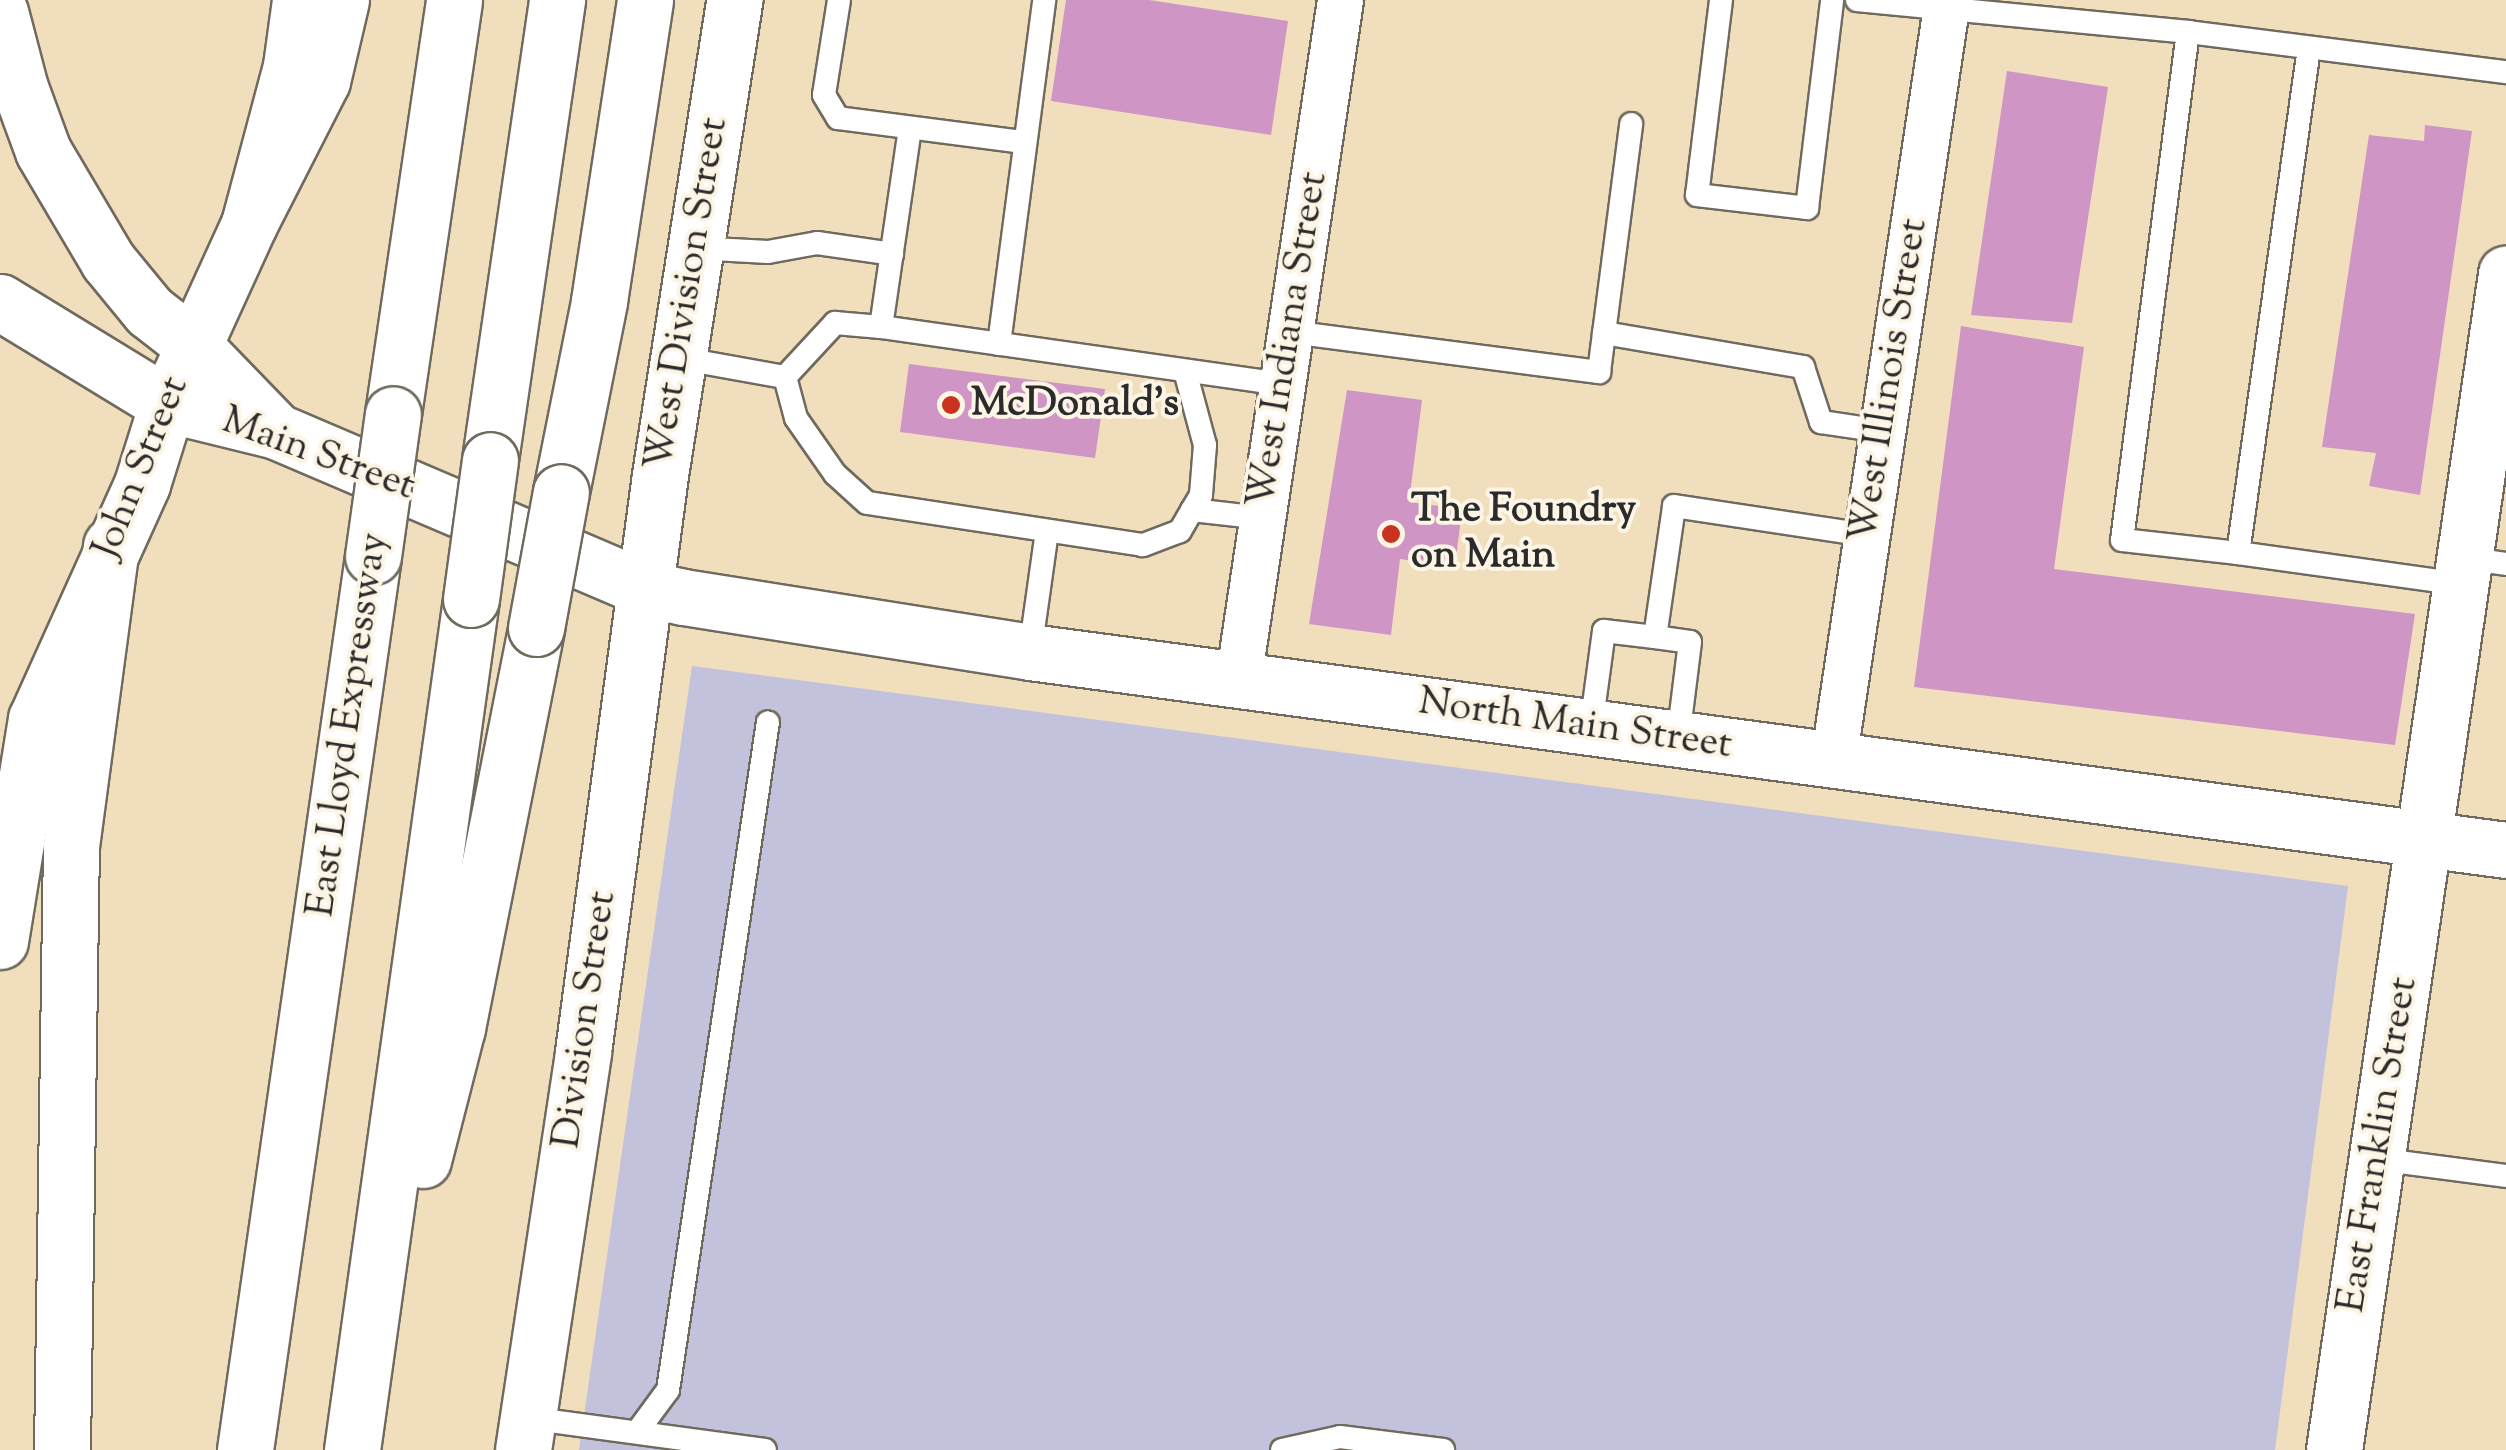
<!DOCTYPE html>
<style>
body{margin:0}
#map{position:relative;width:2506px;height:1450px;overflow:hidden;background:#f1debd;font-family:"Sorts Mill Goudy",serif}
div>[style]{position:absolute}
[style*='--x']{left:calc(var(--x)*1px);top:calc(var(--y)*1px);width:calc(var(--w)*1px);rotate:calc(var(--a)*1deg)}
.industrial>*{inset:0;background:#c2c2dc}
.building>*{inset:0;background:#cf95c5}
.roads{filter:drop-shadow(2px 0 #706a5e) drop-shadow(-2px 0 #706a5e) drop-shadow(0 2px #706a5e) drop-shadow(0 -2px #706a5e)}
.lane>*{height:22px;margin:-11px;padding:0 11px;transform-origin:11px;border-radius:11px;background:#fff}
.street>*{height:45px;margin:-22.5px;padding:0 22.5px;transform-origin:22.5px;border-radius:22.5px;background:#fff}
.secondary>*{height:55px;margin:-27.5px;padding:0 27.5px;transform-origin:27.5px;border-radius:27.5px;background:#fff}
.highway>*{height:55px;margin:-27.5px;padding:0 27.5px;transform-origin:27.5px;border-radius:27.5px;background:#fff}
.bridges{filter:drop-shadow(2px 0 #706a5e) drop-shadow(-2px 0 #706a5e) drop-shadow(0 2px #706a5e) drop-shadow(0 -2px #706a5e)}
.highway-bridge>*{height:55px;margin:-27.5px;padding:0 27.5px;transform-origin:27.5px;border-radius:27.5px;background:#fff}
.dots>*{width:28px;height:28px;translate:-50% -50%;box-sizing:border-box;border:5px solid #fcf5e5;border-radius:50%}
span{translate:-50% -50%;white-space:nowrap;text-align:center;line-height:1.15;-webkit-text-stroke:8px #fcf5e5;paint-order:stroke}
.street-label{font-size:40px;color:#2b2b2b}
.poi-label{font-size:40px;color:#2b2b2b;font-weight:700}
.left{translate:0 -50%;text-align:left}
</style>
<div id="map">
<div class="industrial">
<i style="clip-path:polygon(692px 666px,2348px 886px,2275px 1450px,579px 1450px)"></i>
</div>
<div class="building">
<i style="clip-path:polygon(1066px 0,1149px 0,1288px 21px,1271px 135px,1051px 101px)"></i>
<i style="clip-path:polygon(2007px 71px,2108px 87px,2072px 323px,1971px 315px)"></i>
<i style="clip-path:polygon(2425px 125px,2472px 131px,2420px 495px,2369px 486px,2376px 453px,2322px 447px,2369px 135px,2424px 141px)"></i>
<i style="clip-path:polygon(1961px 326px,2084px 347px,2054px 569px,2415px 614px,2395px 745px,1914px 687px)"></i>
<i style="clip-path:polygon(909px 364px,1105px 389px,1095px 458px,900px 432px)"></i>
<i style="clip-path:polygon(1347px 390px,1422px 400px,1409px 502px,1462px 509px,1455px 567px,1400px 559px,1391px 635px,1309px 624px)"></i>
</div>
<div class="roads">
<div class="lane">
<i style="--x:839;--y:0;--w:96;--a:99"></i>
<i style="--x:824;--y:95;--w:27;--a:59"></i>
<i style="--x:838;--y:118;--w:188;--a:7.4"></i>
<i style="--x:1721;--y:0;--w:196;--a:97"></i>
<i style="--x:1697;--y:195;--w:111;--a:6.7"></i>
<i style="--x:1807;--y:208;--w:209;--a:-83.1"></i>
<i style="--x:1857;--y:0;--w:333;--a:5.5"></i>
<i style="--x:2188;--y:32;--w:321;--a:7.2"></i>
<i style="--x:2188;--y:32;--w:512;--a:97.4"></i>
<i style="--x:2122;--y:540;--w:117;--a:6.4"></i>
<i style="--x:2309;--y:48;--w:510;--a:98"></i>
<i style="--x:2238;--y:553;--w:224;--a:7.9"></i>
<i style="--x:695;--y:248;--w:73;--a:3.1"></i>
<i style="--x:768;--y:252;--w:50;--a:-10.4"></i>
<i style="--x:817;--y:243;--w:76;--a:8.3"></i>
<i style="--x:881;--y:327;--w:201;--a:-81.7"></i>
<i style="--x:1291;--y:332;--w:311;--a:7.4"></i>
<i style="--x:1599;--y:372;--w:250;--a:-82.6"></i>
<i style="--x:1604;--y:333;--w:202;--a:9.7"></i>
<i style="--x:1803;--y:367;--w:58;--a:71.9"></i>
<i style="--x:1821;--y:422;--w:62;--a:8.4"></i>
<i style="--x:999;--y:344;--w:347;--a:-82.5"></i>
<i style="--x:679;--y:358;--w:108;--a:10.2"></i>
<i style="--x:1185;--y:371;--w:77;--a:74.9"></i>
<i style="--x:1205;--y:445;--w:50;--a:94.6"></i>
<i style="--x:1201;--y:495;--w:42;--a:120.3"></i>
<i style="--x:1180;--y:531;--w:40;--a:159"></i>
<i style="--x:1143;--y:545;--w:279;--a:-171.3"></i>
<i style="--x:867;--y:503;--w:43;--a:-137.8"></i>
<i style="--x:835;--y:474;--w:68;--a:-124.9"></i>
<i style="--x:796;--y:418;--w:42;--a:-105"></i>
<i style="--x:785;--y:377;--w:74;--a:-47.2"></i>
<i style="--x:835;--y:323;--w:46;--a:5"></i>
<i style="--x:881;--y:327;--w:405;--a:8.1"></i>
<i style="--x:1192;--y:510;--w:70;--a:6.5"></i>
<i style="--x:2464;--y:558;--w:42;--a:8.1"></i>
<i style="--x:1655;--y:637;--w:132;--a:-81.7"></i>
<i style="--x:1674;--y:506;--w:194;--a:8.6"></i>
<i style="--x:1030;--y:652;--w:122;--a:-82"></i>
<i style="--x:1591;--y:727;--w:97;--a:-82.3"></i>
<i style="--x:1604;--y:631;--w:51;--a:6.7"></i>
<i style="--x:1655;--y:637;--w:35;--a:8"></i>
<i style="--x:1690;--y:642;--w:98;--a:97.1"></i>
<i style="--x:2377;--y:1159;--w:130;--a:7.5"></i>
<i style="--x:528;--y:1418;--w:239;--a:7.7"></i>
<i style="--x:637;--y:1432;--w:52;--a:-53.6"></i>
<i style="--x:668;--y:1390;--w:675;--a:-81.49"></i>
<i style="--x:1282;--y:1450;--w:59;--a:-12.6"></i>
<i style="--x:1340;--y:1437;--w:104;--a:7.2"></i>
</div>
<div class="street">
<i style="--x:1238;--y:680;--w:688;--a:-81.47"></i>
<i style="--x:1833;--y:761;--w:769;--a:-81.48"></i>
</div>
<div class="secondary">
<i style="--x:0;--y:12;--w:79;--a:75.3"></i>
<i style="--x:20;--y:88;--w:67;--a:69.9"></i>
<i style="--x:43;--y:151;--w:128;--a:59.4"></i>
<i style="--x:108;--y:261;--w:65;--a:50.6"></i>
<i style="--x:149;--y:311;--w:57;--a:37.9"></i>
<i style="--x:194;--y:346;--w:118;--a:46"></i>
<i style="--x:0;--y:302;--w:196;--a:31.4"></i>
<i style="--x:167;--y:404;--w:112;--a:13.9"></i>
<i style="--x:276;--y:431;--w:402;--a:23.1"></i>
<i style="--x:646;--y:589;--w:38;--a:12"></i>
<i style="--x:683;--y:597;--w:351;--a:9"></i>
<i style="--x:1030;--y:652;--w:1489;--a:7.64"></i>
<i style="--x:0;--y:941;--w:225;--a:-80.8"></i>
<i style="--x:36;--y:719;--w:258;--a:-65.7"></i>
<i style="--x:142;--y:484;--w:84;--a:-72.6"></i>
<i style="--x:167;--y:404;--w:198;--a:-65.5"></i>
<i style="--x:249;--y:224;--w:163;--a:-75.1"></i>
<i style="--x:291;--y:66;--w:67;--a:-82.2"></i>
<i style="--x:523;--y:1450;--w:402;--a:-81.4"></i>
<i style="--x:583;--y:1052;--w:582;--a:-82.4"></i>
<i style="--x:660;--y:475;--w:481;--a:-81.1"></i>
<i style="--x:2334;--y:1450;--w:1189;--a:-81.68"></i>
</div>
<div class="highway">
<i style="--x:249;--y:224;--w:161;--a:-63"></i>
<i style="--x:322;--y:81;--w:83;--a:-76.8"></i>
<i style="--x:393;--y:414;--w:418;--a:-81.6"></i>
<i style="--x:490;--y:460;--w:465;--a:-81.7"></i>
<i style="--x:561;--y:492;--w:195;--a:-78.7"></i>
<i style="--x:599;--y:301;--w:304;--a:-81.3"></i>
<i style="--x:423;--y:1160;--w:136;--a:-75.6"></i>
<i style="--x:457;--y:1028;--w:408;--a:-78.8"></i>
<i style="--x:62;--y:1450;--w:604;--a:-89.15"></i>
<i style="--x:71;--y:846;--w:303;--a:-82.4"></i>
<i style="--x:245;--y:1450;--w:903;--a:-81.85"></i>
<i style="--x:352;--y:1450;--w:859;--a:-82.04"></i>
</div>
</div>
<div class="bridges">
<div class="highway-bridge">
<i style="--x:373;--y:556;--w:143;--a:-82"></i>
<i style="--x:471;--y:599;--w:140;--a:-82.2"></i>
<i style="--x:536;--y:628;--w:138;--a:-79.6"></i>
</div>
</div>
<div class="dots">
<i style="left:951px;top:405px;background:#c8321e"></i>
<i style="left:1391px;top:534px;background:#c8321e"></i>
</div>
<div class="street-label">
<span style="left:688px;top:294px;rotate:-81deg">West Division Street</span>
<span style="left:1289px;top:340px;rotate:-81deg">West Indiana Street</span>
<span style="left:1890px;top:381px;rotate:-81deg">West Illinois Street</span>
<span style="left:318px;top:455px;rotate:20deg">Main Street</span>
<span style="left:142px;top:468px;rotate:-68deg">John Street</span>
<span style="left:349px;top:725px;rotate:-82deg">East Lloyd Expressway</span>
<span style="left:1575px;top:725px;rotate:8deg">North Main Street</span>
<span style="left:586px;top:1020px;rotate:-82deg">Division Street</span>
<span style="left:2379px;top:1145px;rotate:-81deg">East Franklin Street</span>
</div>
<div class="poi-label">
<span class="left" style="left:971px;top:405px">McDonald's</span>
<span class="left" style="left:1411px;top:534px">The Foundry<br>on Main</span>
</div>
</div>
